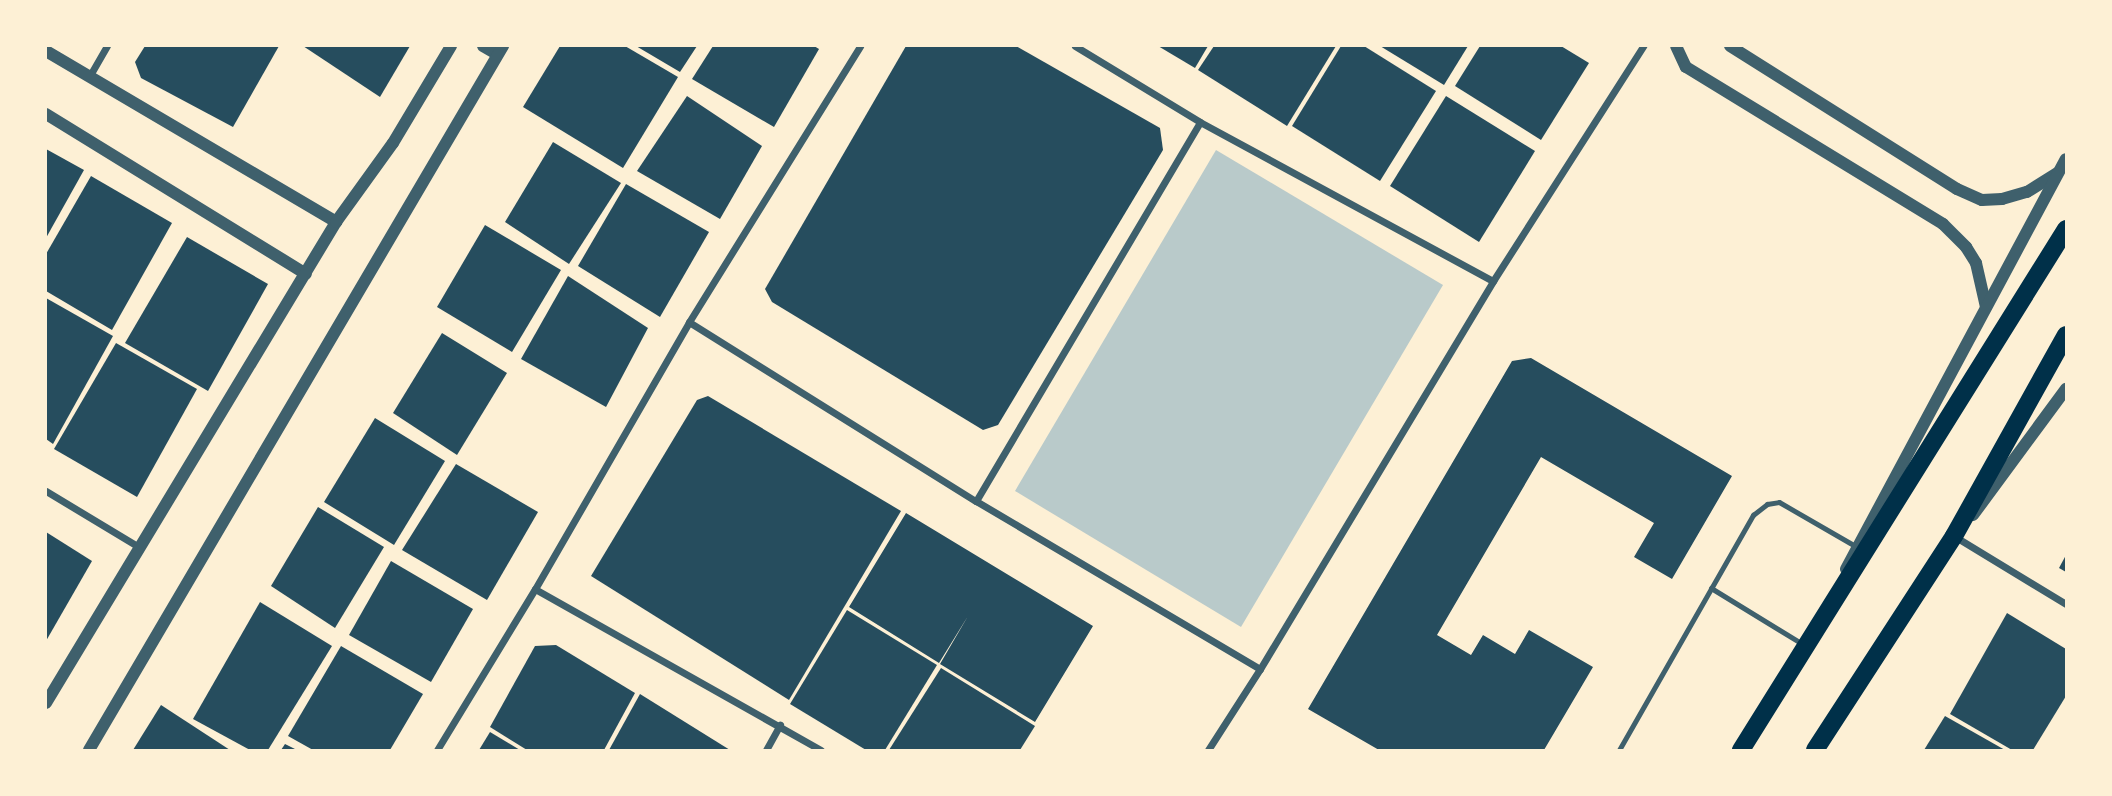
<!DOCTYPE html>
<style>
body{margin:0}
#map{position:relative;width:2112px;height:796px;overflow:hidden;background:#fdf0d5;font-family:Manrope,sans-serif}
div>[style]{position:absolute}
[style*='--x']{left:calc(var(--x)*1px);top:calc(var(--y)*1px);width:calc(var(--w)*1px);rotate:calc(var(--a)*1deg)}
.green>*{inset:0;background:#b9caca}
.building>*{inset:0;background:#264d5e}
.service>*{height:5px;margin:-2.5px;padding:0 2.5px;transform-origin:2.5px;border-radius:2.5px;background:#3f606c}
.minor>*{height:7px;margin:-3.5px;padding:0 3.5px;transform-origin:3.5px;border-radius:3.5px;background:#3f606c}
.tertiary>*{height:12px;margin:-6px;padding:0 6px;transform-origin:6px;border-radius:6px;background:#3f606c}
.primary>*{height:18px;margin:-9px;padding:0 9px;transform-origin:9px;border-radius:9px;background:#003049}
span{translate:-50% -50%;white-space:nowrap;text-align:center;line-height:1.15;-webkit-text-stroke:7px #fdf0d5;paint-order:stroke}
.frame{position:absolute;inset:0;border:47px solid #fdf0d5;pointer-events:none}
</style>
<div id="map">
<div class="green">
<i style="clip-path:polygon(1216px 150px,1443px 285px,1241px 627px,1015px 491px)"></i>
</div>
<div class="building">
<i style="clip-path:polygon(145px 46px,279px 46px,233px 127px,141px 78px,135px 62px)"></i>
<i style="clip-path:polygon(303px 46px,410px 46px,380px 97px)"></i>
<i style="clip-path:polygon(560px 46px,625px 46px,678px 77px,623px 168px,523px 107px)"></i>
<i style="clip-path:polygon(636px 46px,697px 46px,680px 72px)"></i>
<i style="clip-path:polygon(713px 46px,814px 46px,819px 49px,774px 127px,692px 79px)"></i>
<i style="clip-path:polygon(906px 46px,1016px 46px,1160px 128px,1163px 150px,998px 425px,983px 430px,772px 302px,765px 289px)"></i>
<i style="clip-path:polygon(1158px 46px,1208px 46px,1195px 68px)"></i>
<i style="clip-path:polygon(1214px 46px,1336px 46px,1287px 126px,1198px 70px)"></i>
<i style="clip-path:polygon(1341px 46px,1364px 46px,1436px 91px,1380px 181px,1292px 126px)"></i>
<i style="clip-path:polygon(1380px 46px,1468px 46px,1444px 85px)"></i>
<i style="clip-path:polygon(1480px 46px,1561px 46px,1589px 63px,1541px 140px,1455px 86px)"></i>
<i style="clip-path:polygon(687px 96px,762px 146px,720px 219px,637px 171px)"></i>
<i style="clip-path:polygon(1446px 96px,1535px 151px,1479px 242px,1390px 186px)"></i>
<i style="clip-path:polygon(553px 142px,621px 183px,569px 264px,505px 222px)"></i>
<i style="clip-path:polygon(46px 149px,84px 170px,46px 238px)"></i>
<i style="clip-path:polygon(91px 176px,172px 223px,112px 330px,46px 291px,46px 254px)"></i>
<i style="clip-path:polygon(626px 184px,709px 232px,660px 317px,578px 266px)"></i>
<i style="clip-path:polygon(485px 225px,561px 270px,512px 352px,437px 307px)"></i>
<i style="clip-path:polygon(187px 237px,268px 284px,208px 391px,125px 343px)"></i>
<i style="clip-path:polygon(568px 276px,648px 328px,606px 407px,521px 359px)"></i>
<i style="clip-path:polygon(46px 298px,113px 336px,53px 444px,46px 439px)"></i>
<i style="clip-path:polygon(442px 333px,507px 373px,457px 455px,393px 413px)"></i>
<i style="clip-path:polygon(116px 343px,197px 389px,137px 497px,54px 449px)"></i>
<i style="clip-path:polygon(1531px 358px,1732px 476px,1672px 579px,1634px 557px,1654px 523px,1541px 457px,1437px 635px,1471px 655px,1483px 635px,1515px 654px,1529px 630px,1593px 667px,1544px 750px,1379px 750px,1308px 709px,1512px 361px)"></i>
<i style="clip-path:polygon(708px 396px,901px 511px,789px 700px,591px 576px,697px 400px)"></i>
<i style="clip-path:polygon(375px 418px,445px 461px,394px 545px,324px 502px)"></i>
<i style="clip-path:polygon(456px 464px,538px 512px,487px 600px,402px 550px)"></i>
<i style="clip-path:polygon(318px 507px,384px 547px,335px 628px,271px 586px)"></i>
<i style="clip-path:polygon(906px 513px,1093px 626px,1035px 722px,940px 664px,968px 616px,939px 663px,849px 607px)"></i>
<i style="clip-path:polygon(46px 532px,92px 561px,46px 641px)"></i>
<i style="clip-path:polygon(2066px 555px,2066px 572px,2059px 568px)"></i>
<i style="clip-path:polygon(391px 561px,473px 609px,431px 682px,349px 635px)"></i>
<i style="clip-path:polygon(260px 602px,332px 646px,268px 750px,250px 750px,193px 719px)"></i>
<i style="clip-path:polygon(847px 610px,937px 665px,885px 750px,866px 750px,790px 704px)"></i>
<i style="clip-path:polygon(2007px 613px,2066px 649px,2066px 696px,2033px 750px,2012px 750px,1950px 714px)"></i>
<i style="clip-path:polygon(556px 645px,635px 693px,604px 750px,527px 750px,490px 727px,535px 646px)"></i>
<i style="clip-path:polygon(341px 646px,423px 694px,390px 750px,313px 750px,288px 736px)"></i>
<i style="clip-path:polygon(941px 668px,1035px 726px,1020px 750px,889px 750px)"></i>
<i style="clip-path:polygon(640px 694px,730px 750px,609px 750px)"></i>
<i style="clip-path:polygon(161px 705px,230px 750px,133px 750px)"></i>
<i style="clip-path:polygon(1945px 716px,2005px 750px,1924px 750px)"></i>
<i style="clip-path:polygon(490px 732px,520px 750px,479px 750px)"></i>
<i style="clip-path:polygon(285px 744px,297px 750px,281px 750px)"></i>
</div>
<div class="service">
<i style="--x:1711;--y:588;--w:109;--a:31.5"></i>
<i style="--x:1619;--y:750;--w:271;--a:-60.3"></i>
<i style="--x:1753;--y:515;--w:18;--a:-38"></i>
<i style="--x:1767;--y:504;--w:12;--a:-9"></i>
<i style="--x:1779;--y:502;--w:90;--a:30"></i>
</div>
<div class="minor">
<i style="--x:1075;--y:46;--w:146;--a:31.3"></i>
<i style="--x:1200;--y:122;--w:333;--a:28.5"></i>
<i style="--x:89;--y:77;--w:36;--a:-60"></i>
<i style="--x:689;--y:322;--w:338;--a:32"></i>
<i style="--x:976;--y:501;--w:330;--a:30.6"></i>
<i style="--x:46;--y:491;--w:109;--a:31.1"></i>
<i style="--x:976;--y:501;--w:440;--a:-59.4"></i>
<i style="--x:1954;--y:536;--w:131;--a:31.3"></i>
<i style="--x:535;--y:589;--w:328;--a:29.4"></i>
<i style="--x:437;--y:750;--w:188;--a:-58.7"></i>
<i style="--x:535;--y:589;--w:308;--a:-60"></i>
<i style="--x:689;--y:322;--w:325;--a:-58.2"></i>
<i style="--x:766;--y:750;--w:29;--a:-61"></i>
<i style="--x:1208;--y:750;--w:96;--a:-57.3"></i>
<i style="--x:1260;--y:669;--w:453;--a:-59"></i>
<i style="--x:1493;--y:281;--w:279;--a:-57.4"></i>
</div>
<div class="tertiary">
<i style="--x:483;--y:46;--w:16;--a:30"></i>
<i style="--x:1676;--y:46;--w:23;--a:65"></i>
<i style="--x:1686;--y:67;--w:301;--a:31.4"></i>
<i style="--x:1943;--y:224;--w:33;--a:45"></i>
<i style="--x:1966;--y:247;--w:19;--a:58"></i>
<i style="--x:1976;--y:263;--w:45;--a:77.2"></i>
<i style="--x:1730;--y:46;--w:268;--a:32.2"></i>
<i style="--x:1957;--y:189;--w:27;--a:24"></i>
<i style="--x:1982;--y:200;--w:20;--a:-3"></i>
<i style="--x:2002;--y:199;--w:26;--a:-16"></i>
<i style="--x:2027;--y:192;--w:36;--a:-32"></i>
<i style="--x:46;--y:51;--w:337;--a:30.5"></i>
<i style="--x:46;--y:114;--w:305;--a:31.6"></i>
<i style="--x:1973;--y:515;--w:157;--a:-53.6"></i>
<i style="--x:1846;--y:569;--w:465;--a:-61.8"></i>
<i style="--x:46;--y:703;--w:562;--a:-58.91"></i>
<i style="--x:336;--y:222;--w:97;--a:-54.2"></i>
<i style="--x:393;--y:143;--w:113;--a:-59.1"></i>
<i style="--x:89;--y:750;--w:817;--a:-59.54"></i>
</div>
<div class="primary">
<i style="--x:1741;--y:750;--w:614;--a:-58.04"></i>
<i style="--x:1815;--y:750;--w:255;--a:-57"></i>
<i style="--x:1954;--y:536;--w:230;--a:-60.9"></i>
</div>
<div class="frame"></div>
</div>
